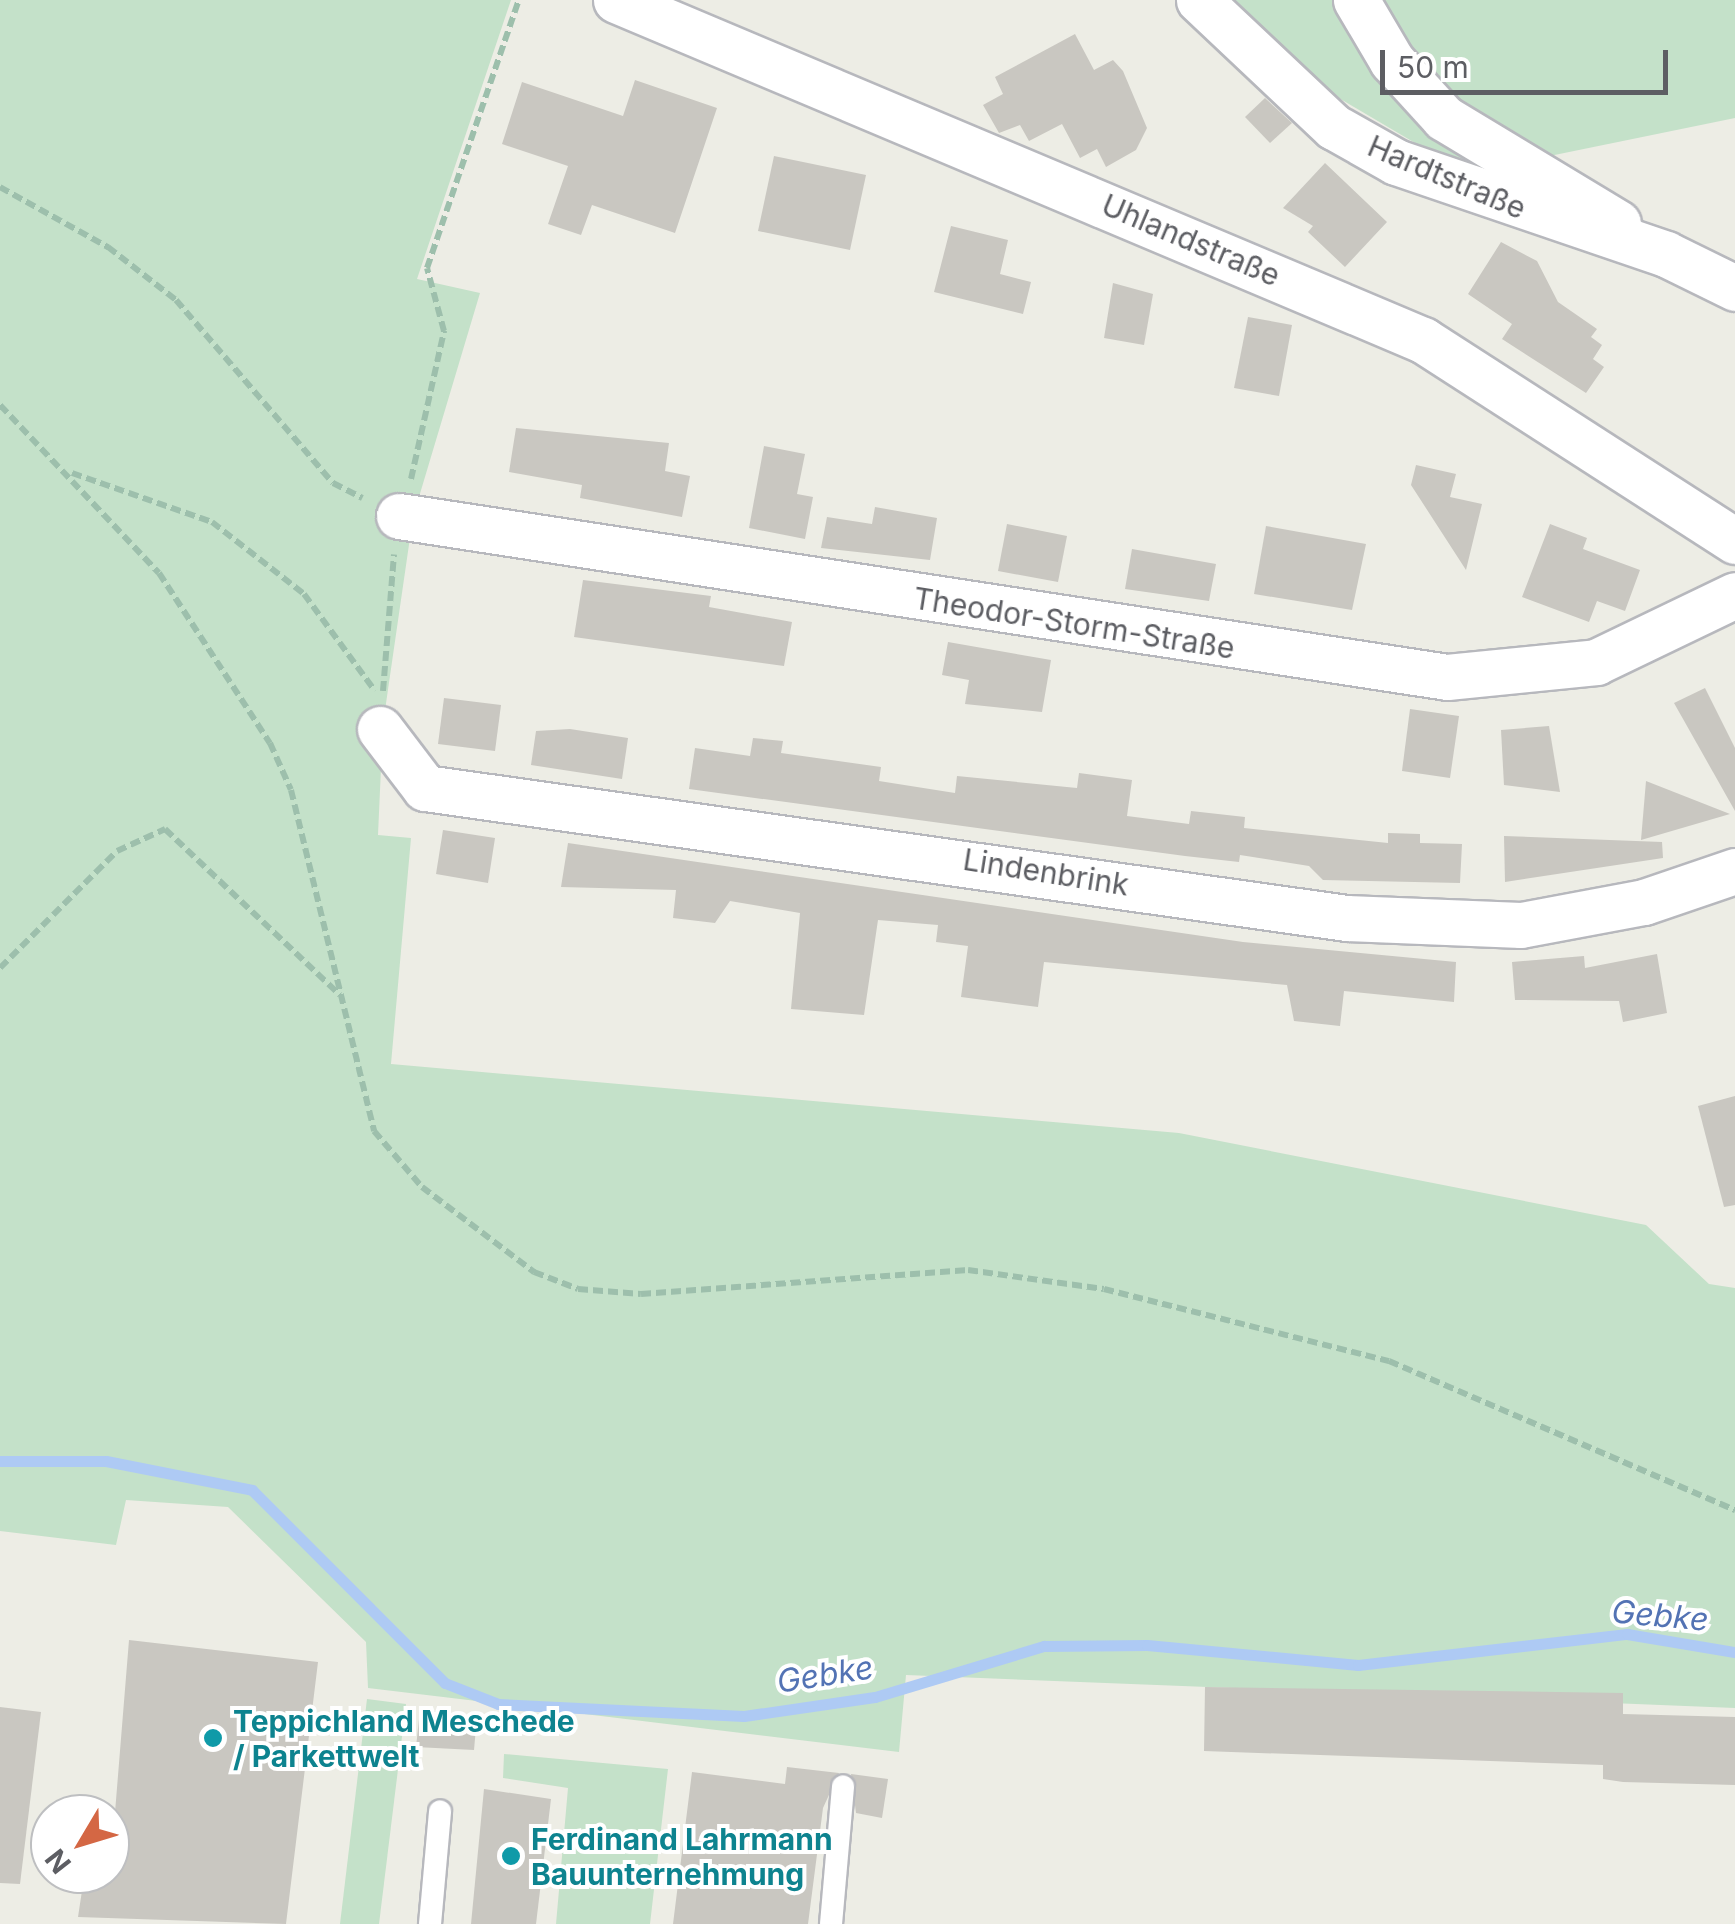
<!DOCTYPE html>
<meta charset="utf-8">
<style>
body{margin:0}
#map{position:relative;width:1735px;height:1924px;overflow:hidden;background:#edede5;font-family:Inter,sans-serif}
div>[style]{position:absolute}
[style*='--x']{left:calc(var(--x)*1px);top:calc(var(--y)*1px);width:calc(var(--w)*1px);rotate:calc(var(--a)*1deg)}
.green>*{inset:0;background:#c4e1c9}
.stream>*{height:11px;margin:-5.5px;padding:0 5.5px;transform-origin:5.5px;border-radius:5.5px;background:#aecaf4}
.building>*{inset:0;background:#c9c7c1}
.path>*{height:6px;margin-top:-3px;transform-origin:0;background:repeating-linear-gradient(90deg,#9dbfac 0 10px,transparent 0 15px)}
.roads{filter:drop-shadow(2px 0 #b7b8bd) drop-shadow(-2px 0 #b7b8bd) drop-shadow(0 2px #b7b8bd) drop-shadow(0 -2px #b7b8bd)}
.service>*{height:22px;margin:-11px;padding:0 11px;transform-origin:11px;border-radius:11px;background:#fff}
.minor>*{height:45px;margin:-22.5px;padding:0 22.5px;transform-origin:22.5px;border-radius:22.5px;background:#fff}
.dots>*{width:28px;height:28px;translate:-50% -50%;box-sizing:border-box;border:5px solid #fff;border-radius:50%}
span{translate:-50% -50%;white-space:nowrap;text-align:center;line-height:1.15;-webkit-text-stroke:8px #fff;paint-order:stroke}
.street-label{font-size:30px;color:#5d5e63}
.culture-label{font-size:30px;color:#0d838f;font-weight:700}
.left{translate:0 -50%;text-align:left}
.water-label{font-size:32px;color:#5373b4;font-style:italic}
.north{position:absolute;left:30px;top:1794px;width:100px;height:100px;box-sizing:border-box;background:#fff;border:2px solid #bebfc1;border-radius:50%;rotate:232deg;font-size:28px;font-weight:700;line-height:40px;text-align:center;color:#5d5e63}
.north::after{content:'';display:block;margin:auto;width:35px;height:45px;background:#d46744;clip-path:polygon(50% 0,100% 100%,50% 72%,0 100%)}
.scale{position:absolute;left:1380px;top:50px;width:288px;height:45px;box-sizing:border-box;border:5px solid #5d5e63;border-top:0;padding-left:12px;font-size:30px;line-height:35px;white-space:nowrap;color:#5d5e63;-webkit-text-stroke:8px #fff;paint-order:stroke}
</style>
<div id="map">
<div class="green">
<i style="clip-path:polygon(0 0,511px 0,417px 279px,480px 293px,413px 517px,383px 724px,378px 835px,411px 838px,391px 1064px,1179px 1133px,1646px 1225px,1709px 1284px,1735px 1288px,1735px 1708px,906px 1675px,899px 1752px,368px 1688px,366px 1642px,228px 1507px,126px 1500px,116px 1545px,0 1531px)"></i>
<i style="clip-path:polygon(1233px 0,1735px 0,1735px 118px,1466px 173px,1315px 84px)"></i>
<i style="clip-path:polygon(367px 1699px,406px 1704px,379px 1924px,340px 1924px)"></i>
<i style="clip-path:polygon(504px 1754px,668px 1769px,650px 1924px,556px 1924px,568px 1788px,503px 1778px)"></i>
</div>
<div class="stream">
<i style="--x:0;--y:1461;--w:106;--a:0"></i>
<i style="--x:106;--y:1461;--w:149;--a:11.2"></i>
<i style="--x:252;--y:1490;--w:273;--a:45"></i>
<i style="--x:445;--y:1683;--w:57;--a:21.6"></i>
<i style="--x:498;--y:1704;--w:246;--a:2.8"></i>
<i style="--x:744;--y:1716;--w:132;--a:-8.3"></i>
<i style="--x:875;--y:1697;--w:177;--a:-16.8"></i>
<i style="--x:1044;--y:1646;--w:103;--a:-0.6"></i>
<i style="--x:1147;--y:1645;--w:212;--a:5.4"></i>
<i style="--x:1358;--y:1665;--w:271;--a:-6.6"></i>
<i style="--x:1627;--y:1634;--w:109;--a:9.5"></i>
</div>
<div class="building">
<i style="clip-path:polygon(1075px 34px,1094px 70px,1113px 60px,1123px 71px,1147px 128px,1136px 150px,1106px 167px,1097px 149px,1080px 158px,1062px 124px,1029px 141px,1020px 125px,999px 133px,983px 105px,1003px 94px,995px 77px)"></i>
<i style="clip-path:polygon(635px 80px,717px 108px,675px 233px,592px 205px,581px 235px,548px 224px,568px 166px,502px 144px,522px 82px,623px 116px)"></i>
<i style="clip-path:polygon(1265px 98px,1292px 123px,1270px 143px,1245px 117px)"></i>
<i style="clip-path:polygon(774px 156px,866px 175px,850px 250px,758px 231px)"></i>
<i style="clip-path:polygon(1325px 163px,1387px 222px,1345px 267px,1308px 232px,1313px 226px,1283px 208px)"></i>
<i style="clip-path:polygon(951px 226px,1008px 240px,1000px 274px,1031px 282px,1023px 314px,934px 292px)"></i>
<i style="clip-path:polygon(1501px 242px,1537px 261px,1558px 302px,1597px 329px,1591px 337px,1602px 345px,1593px 359px,1604px 367px,1586px 393px,1502px 339px,1512px 324px,1468px 294px)"></i>
<i style="clip-path:polygon(1113px 283px,1153px 294px,1144px 345px,1104px 338px)"></i>
<i style="clip-path:polygon(1248px 317px,1292px 325px,1279px 396px,1234px 388px)"></i>
<i style="clip-path:polygon(516px 428px,669px 443px,665px 471px,690px 476px,682px 517px,580px 498px,582px 485px,509px 472px)"></i>
<i style="clip-path:polygon(764px 446px,805px 454px,797px 494px,813px 497px,805px 539px,749px 528px)"></i>
<i style="clip-path:polygon(1416px 465px,1456px 474px,1450px 497px,1482px 504px,1466px 570px,1411px 485px)"></i>
<i style="clip-path:polygon(875px 507px,937px 518px,930px 560px,821px 548px,827px 517px,872px 524px)"></i>
<i style="clip-path:polygon(1007px 524px,1067px 536px,1058px 582px,998px 571px)"></i>
<i style="clip-path:polygon(1550px 524px,1587px 538px,1583px 549px,1640px 570px,1625px 611px,1597px 601px,1589px 622px,1522px 597px)"></i>
<i style="clip-path:polygon(1266px 526px,1366px 544px,1352px 610px,1254px 594px)"></i>
<i style="clip-path:polygon(1132px 549px,1216px 564px,1209px 601px,1125px 589px)"></i>
<i style="clip-path:polygon(583px 580px,711px 596px,709px 607px,792px 622px,784px 666px,574px 637px)"></i>
<i style="clip-path:polygon(948px 642px,1051px 660px,1042px 712px,965px 704px,969px 680px,942px 675px)"></i>
<i style="clip-path:polygon(1705px 688px,1735px 748px,1735px 811px,1674px 703px)"></i>
<i style="clip-path:polygon(444px 698px,501px 705px,495px 751px,438px 744px)"></i>
<i style="clip-path:polygon(1410px 709px,1459px 716px,1450px 778px,1402px 771px)"></i>
<i style="clip-path:polygon(1549px 726px,1560px 792px,1504px 785px,1501px 730px)"></i>
<i style="clip-path:polygon(570px 729px,628px 738px,622px 779px,531px 765px,536px 731px)"></i>
<i style="clip-path:polygon(753px 738px,783px 741px,781px 753px,881px 767px,879px 781px,955px 793px,957px 776px,1077px 788px,1079px 773px,1132px 780px,1127px 816px,1189px 824px,1191px 811px,1245px 817px,1244px 828px,1388px 843px,1388px 833px,1420px 834px,1420px 843px,1462px 844px,1460px 883px,1323px 880px,1309px 866px,1240px 855px,1239px 862px,1185px 856px,689px 789px,695px 748px,750px 756px)"></i>
<i style="clip-path:polygon(1646px 781px,1730px 814px,1641px 840px)"></i>
<i style="clip-path:polygon(443px 830px,495px 838px,488px 883px,436px 874px)"></i>
<i style="clip-path:polygon(1504px 836px,1662px 842px,1663px 858px,1505px 882px)"></i>
<i style="clip-path:polygon(568px 843px,1243px 942px,1456px 962px,1454px 1002px,1344px 991px,1340px 1026px,1294px 1021px,1287px 985px,1044px 962px,1038px 1007px,961px 997px,968px 946px,936px 942px,938px 925px,878px 920px,864px 1015px,791px 1009px,800px 913px,730px 901px,715px 923px,673px 918px,676px 890px,561px 887px)"></i>
<i style="clip-path:polygon(1657px 954px,1667px 1013px,1623px 1022px,1619px 1001px,1515px 1000px,1512px 962px,1584px 956px,1585px 968px)"></i>
<i style="clip-path:polygon(1735px 1096px,1735px 1205px,1724px 1207px,1698px 1106px)"></i>
<i style="clip-path:polygon(129px 1640px,318px 1662px,286px 1924px,78px 1917px,83px 1884px,100px 1887px,110px 1874px)"></i>
<i style="clip-path:polygon(1205px 1687px,1623px 1693px,1623px 1714px,1735px 1717px,1735px 1785px,1623px 1782px,1603px 1779px,1603px 1765px,1204px 1751px)"></i>
<i style="clip-path:polygon(0 1707px,41px 1712px,20px 1884px,0 1883px)"></i>
<i style="clip-path:polygon(420px 1710px,477px 1716px,474px 1750px,416px 1747px)"></i>
<i style="clip-path:polygon(787px 1767px,839px 1773px,823px 1808px,808px 1924px,673px 1924px,692px 1772px,785px 1784px)"></i>
<i style="clip-path:polygon(851px 1774px,888px 1779px,882px 1818px,856px 1813px)"></i>
<i style="clip-path:polygon(484px 1789px,551px 1799px,536px 1924px,471px 1924px)"></i>
</div>
<div class="path">
<i style="--x:0;--y:187;--w:124;--a:29.1"></i>
<i style="--x:108;--y:247;--w:86;--a:37.9"></i>
<i style="--x:176;--y:300;--w:241;--a:49.4"></i>
<i style="--x:333;--y:483;--w:33;--a:27"></i>
<i style="--x:0;--y:405;--w:231;--a:46.6"></i>
<i style="--x:159;--y:573;--w:203;--a:56.9"></i>
<i style="--x:270;--y:743;--w:51;--a:65.9"></i>
<i style="--x:291;--y:790;--w:351;--a:76.3"></i>
<i style="--x:374;--y:1131;--w:74;--a:49.4"></i>
<i style="--x:422;--y:1187;--w:141;--a:37.2"></i>
<i style="--x:534;--y:1272;--w:47;--a:21.1"></i>
<i style="--x:578;--y:1289;--w:63;--a:4.5"></i>
<i style="--x:641;--y:1294;--w:328;--a:-4.2"></i>
<i style="--x:968;--y:1270;--w:137;--a:8"></i>
<i style="--x:1104;--y:1289;--w:294;--a:14.2"></i>
<i style="--x:1389;--y:1361;--w:377;--a:23.3"></i>
<i style="--x:72;--y:473;--w:148;--a:19.3"></i>
<i style="--x:212;--y:522;--w:117;--a:38"></i>
<i style="--x:304;--y:594;--w:120;--a:53.8"></i>
<i style="--x:411;--y:479;--w:152;--a:-77.4"></i>
<i style="--x:444;--y:331;--w:65;--a:-105.1"></i>
<i style="--x:427;--y:268;--w:283;--a:-71.1"></i>
<i style="--x:383;--y:691;--w:137;--a:-85.4"></i>
<i style="--x:0;--y:968;--w:165;--a:-45"></i>
<i style="--x:117;--y:851;--w:53;--a:-24.6"></i>
<i style="--x:165;--y:829;--w:241;--a:43.5"></i>
</div>
<div class="roads">
<div class="service">
<i style="--x:430;--y:1924;--w:113;--a:-84.9"></i>
<i style="--x:831;--y:1924;--w:138;--a:-85"></i>
</div>
<div class="minor">
<i style="--x:616;--y:0;--w:876;--a:22.85"></i>
<i style="--x:1423;--y:340;--w:371;--a:32.8"></i>
<i style="--x:1199;--y:0;--w:185;--a:43.3"></i>
<i style="--x:1334;--y:127;--w:71;--a:29.4"></i>
<i style="--x:1396;--y:162;--w:285;--a:18.8"></i>
<i style="--x:1666;--y:254;--w:77;--a:26.2"></i>
<i style="--x:1356;--y:0;--w:71;--a:59.5"></i>
<i style="--x:1392;--y:61;--w:77;--a:47.6"></i>
<i style="--x:1444;--y:118;--w:203;--a:31.1"></i>
<i style="--x:399;--y:516;--w:1060;--a:8.73"></i>
<i style="--x:1447;--y:677;--w:150;--a:-5.7"></i>
<i style="--x:1596;--y:662;--w:154;--a:-25.7"></i>
<i style="--x:380;--y:729;--w:74;--a:52.7"></i>
<i style="--x:425;--y:788;--w:931;--a:8.03"></i>
<i style="--x:1347;--y:918;--w:174;--a:2.3"></i>
<i style="--x:1521;--y:925;--w:125;--a:-10.6"></i>
<i style="--x:1644;--y:902;--w:96;--a:-18.8"></i>
</div>
</div>
<div class="dots">
<i style="left:213px;top:1738px;background:#0f9aa8"></i>
<i style="left:511px;top:1856px;background:#0f9aa8"></i>
</div>
<div class="street-label">
<span style="left:1447px;top:177px;rotate:23deg">Hardtstraße</span>
<span style="left:1191px;top:240px;rotate:23deg">Uhlandstraße</span>
<span style="left:1074px;top:623px;rotate:9deg">Theodor-Storm-Straße</span>
<span style="left:1046px;top:872px;rotate:9deg">Lindenbrink</span>
</div>
<div class="culture-label">
<span class="left" style="left:233px;top:1738px">Teppichland Meschede<br>/ Parkettwelt</span>
<span class="left" style="left:531px;top:1856px">Ferdinand Lahrmann<br>Bauunternehmung</span>
</div>
<div class="water-label">
<span style="left:1660px;top:1616px;rotate:5deg">Gebke</span>
<span style="left:825px;top:1675px;rotate:-9deg">Gebke</span>
</div>
<div class="north">N</div>
<div class="scale">50 m</div>
</div>
